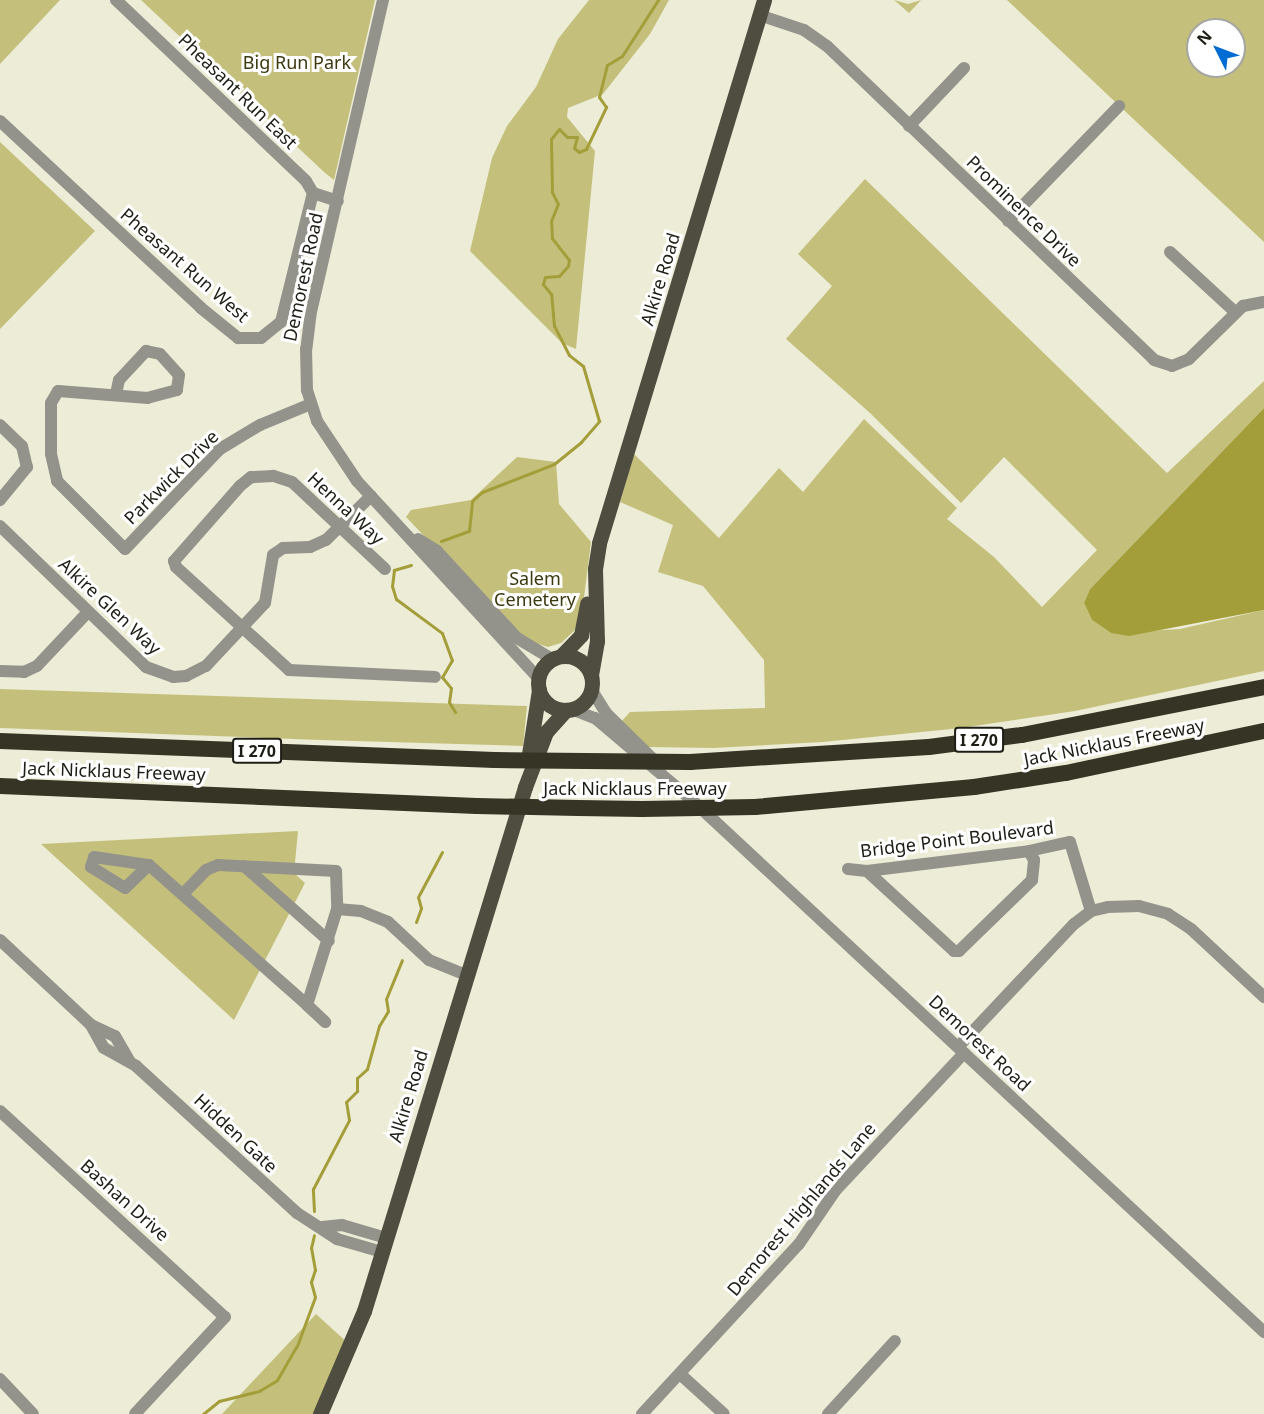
<!DOCTYPE html>
<style>
body{margin:0}
#map{position:relative;width:1264px;height:1414px;overflow:hidden;background:#ececd7;font-family:"Noto Sans",sans-serif}
div>[style]{position:absolute}
[style*='--x']{left:calc(var(--x)*1px);top:calc(var(--y)*1px);width:calc(var(--w)*1px);rotate:calc(var(--a)*1deg)}
.green>*{inset:0;background:#c4c07b}
.water>*{inset:0;background:#a49e3a}
.stream>*{height:3px;margin:-1.5px;padding:0 1.5px;transform-origin:1.5px;border-radius:1.5px;background:#a49e3a}
.minor>*{height:12px;margin:-6px;padding:0 6px;transform-origin:6px;border-radius:6px;background:#94938b}
.major>*{height:15px;margin:-7.5px;padding:0 7.5px;transform-origin:7.5px;border-radius:7.5px;background:#4e4d3f}
.major>.ring{margin:-7.5px;padding:0;box-sizing:content-box;background:none;border:15px solid #4e4d3f;border-radius:50%}
.highway>*{height:16px;margin:-8px;padding:0 8px;transform-origin:8px;border-radius:8px;background:#363525}
.highway-bridge>*{height:16px;margin:-8px;padding:0 8px;transform-origin:8px;border-radius:8px;background:#363525}
span{translate:-50% -50%;white-space:nowrap;text-align:center;line-height:1.15;-webkit-text-stroke:6px #fff;paint-order:stroke}
.shield-label span{padding:2px 4px;background:#fff;border:2px solid;border-radius:4px;-webkit-text-stroke-width:0}
.shield-label{font-size:16px;color:#1e1e16;font-weight:700}
.park-label{font-size:18px;color:#3c390f}
.street-label{font-size:18px;color:#1e1e16}
.north{position:absolute;left:1186px;top:18px;width:60px;height:60px;box-sizing:border-box;background:#fff;border:2px solid #a5a5a2;border-radius:50%;rotate:312deg;font-size:16px;font-weight:700;line-height:24px;text-align:center;color:#1e1e16}
.north::after{content:'';display:block;margin:auto;width:21px;height:27px;background:#006cd4;clip-path:polygon(50% 0,100% 100%,50% 72%,0 100%)}
</style>
<div id="map">
<div class="green">
<i style="clip-path:polygon(0 0,60px 0,0 64px)"></i>
<i style="clip-path:polygon(141px 0,375px 0,334px 180px,324px 172px)"></i>
<i style="clip-path:polygon(589px 0,669px 0,650px 34px,603px 94px,568px 108px,567px 117px,595px 151px,576px 349px,562px 343px,470px 251px,492px 158px,507px 126px,536px 87px,558px 39px)"></i>
<i style="clip-path:polygon(894px 0,908px 4px,921px 0,909px 13px)"></i>
<i style="clip-path:polygon(evenodd,1007px 0,1264px 0,1264px 242px,1007px 0,1198px 30px,1234px 30px,1234px 66px,1198px 66px,1198px 30px)"></i>
<i style="clip-path:polygon(0 142px,95px 231px,0 329px)"></i>
<i style="clip-path:polygon(865px 179px,1167px 473px,1264px 381px,1264px 408px,1090px 589px,1084px 603px,1092px 620px,1111px 633px,1180px 629px,1264px 610px,1264px 671px,1075px 711px,961px 728px,823px 742px,714px 748px,647px 747px,621px 722px,630px 712px,765px 708px,764px 660px,703px 586px,658px 572px,673px 525px,620px 502px,634px 454px,719px 538px,779px 468px,803px 492px,864px 419px,957px 508px,947px 519px,994px 557px,1042px 607px,1097px 550px,1004px 457px,961px 503px,870px 413px,786px 339px,832px 286px,798px 254px)"></i>
<i style="clip-path:polygon(517px 457px,556px 462px,559px 504px,591px 542px,582px 613px,574px 631px,561px 643px,548px 647px,529px 641px,507px 623px,406px 517px,411px 510px,471px 500px)"></i>
<i style="clip-path:polygon(0 689px,527px 706px,523px 746px,320px 740px,0 728px)"></i>
<i style="clip-path:polygon(298px 831px,294px 873px,305px 883px,234px 1020px,41px 844px)"></i>
<i style="clip-path:polygon(316px 1314px,350px 1345px,320px 1414px,222px 1414px)"></i>
</div>
<div class="water">
<i style="clip-path:polygon(1264px 408px,1264px 610px,1129px 636px,1111px 633px,1092px 620px,1084px 603px,1090px 589px)"></i>
</div>
<div class="stream">
<i style="--x:441;--y:541;--w:30;--a:-20"></i>
<i style="--x:469;--y:531;--w:30;--a:-84"></i>
<i style="--x:472;--y:501;--w:13;--a:-42"></i>
<i style="--x:482;--y:492;--w:77;--a:-21.3"></i>
<i style="--x:554;--y:464;--w:35;--a:-39"></i>
<i style="--x:581;--y:442;--w:28;--a:-49"></i>
<i style="--x:599;--y:421;--w:57;--a:-106.2"></i>
<i style="--x:583;--y:366;--w:18;--a:-142"></i>
<i style="--x:569;--y:355;--w:33;--a:-117"></i>
<i style="--x:554;--y:326;--w:32;--a:-95"></i>
<i style="--x:551;--y:294;--w:13;--a:-129"></i>
<i style="--x:543;--y:284;--w:7;--a:-74"></i>
<i style="--x:545;--y:277;--w:14;--a:-4"></i>
<i style="--x:559;--y:276;--w:13;--a:-48"></i>
<i style="--x:568;--y:266;--w:6;--a:-81"></i>
<i style="--x:569;--y:260;--w:28;--a:-128"></i>
<i style="--x:552;--y:238;--w:17;--a:-93"></i>
<i style="--x:551;--y:221;--w:18;--a:-68"></i>
<i style="--x:558;--y:204;--w:13;--a:-117"></i>
<i style="--x:552;--y:192;--w:53;--a:-91.1"></i>
<i style="--x:551;--y:139;--w:13;--a:-51"></i>
<i style="--x:559;--y:129;--w:11;--a:45"></i>
<i style="--x:567;--y:137;--w:10;--a:0"></i>
<i style="--x:577;--y:137;--w:11;--a:105"></i>
<i style="--x:574;--y:148;--w:6;--a:39"></i>
<i style="--x:579;--y:152;--w:8;--a:-23"></i>
<i style="--x:586;--y:149;--w:47;--a:-64.5"></i>
<i style="--x:606;--y:107;--w:12;--a:-125"></i>
<i style="--x:599;--y:97;--w:33;--a:-76"></i>
<i style="--x:607;--y:65;--w:17;--a:-31"></i>
<i style="--x:622;--y:56;--w:67;--a:-57.3"></i>
<i style="--x:411;--y:565;--w:18;--a:164"></i>
<i style="--x:394;--y:570;--w:16;--a:97"></i>
<i style="--x:392;--y:586;--w:14;--a:73"></i>
<i style="--x:396;--y:599;--w:57;--a:36.5"></i>
<i style="--x:442;--y:633;--w:29;--a:70"></i>
<i style="--x:452;--y:660;--w:20;--a:120"></i>
<i style="--x:442;--y:677;--w:14;--a:51"></i>
<i style="--x:451;--y:688;--w:14;--a:98"></i>
<i style="--x:449;--y:702;--w:12;--a:59"></i>
<i style="--x:416;--y:922;--w:15;--a:-70"></i>
<i style="--x:421;--y:908;--w:11;--a:-105"></i>
<i style="--x:418;--y:897;--w:51;--a:-61.9"></i>
<i style="--x:314;--y:1211;--w:22;--a:-93"></i>
<i style="--x:313;--y:1189;--w:78;--a:-62.4"></i>
<i style="--x:349;--y:1120;--w:18;--a:-99"></i>
<i style="--x:346;--y:1102;--w:16;--a:-45"></i>
<i style="--x:357;--y:1091;--w:13;--a:-90"></i>
<i style="--x:357;--y:1078;--w:13;--a:-42"></i>
<i style="--x:367;--y:1069;--w:45;--a:-74.4"></i>
<i style="--x:379;--y:1026;--w:17;--a:-59"></i>
<i style="--x:388;--y:1011;--w:12;--a:-99"></i>
<i style="--x:386;--y:999;--w:42;--a:-67.7"></i>
<i style="--x:203;--y:1414;--w:21;--a:-39"></i>
<i style="--x:219;--y:1401;--w:41;--a:-14"></i>
<i style="--x:259;--y:1391;--w:21;--a:-31"></i>
<i style="--x:277;--y:1380;--w:39;--a:-60"></i>
<i style="--x:297;--y:1346;--w:52;--a:-69.8"></i>
<i style="--x:315;--y:1297;--w:16;--a:-105"></i>
<i style="--x:311;--y:1282;--w:13;--a:-72"></i>
<i style="--x:315;--y:1270;--w:22;--a:-100"></i>
<i style="--x:311;--y:1248;--w:13;--a:-77"></i>
</div>
<div class="minor">
<i style="--x:116;--y:0;--w:262;--a:43.6"></i>
<i style="--x:306;--y:181;--w:14;--a:60"></i>
<i style="--x:313;--y:193;--w:26;--a:18"></i>
<i style="--x:383;--y:0;--w:319;--a:103"></i>
<i style="--x:311;--y:311;--w:38;--a:97"></i>
<i style="--x:306;--y:349;--w:41;--a:88.6"></i>
<i style="--x:307;--y:390;--w:33;--a:72"></i>
<i style="--x:317;--y:421;--w:72;--a:56.3"></i>
<i style="--x:357;--y:481;--w:268;--a:47.4"></i>
<i style="--x:759;--y:15;--w:47;--a:18.4"></i>
<i style="--x:804;--y:30;--w:28;--a:35"></i>
<i style="--x:827;--y:46;--w:453;--a:43.8"></i>
<i style="--x:1154;--y:360;--w:19;--a:18"></i>
<i style="--x:1172;--y:366;--w:18;--a:-22"></i>
<i style="--x:1189;--y:359;--w:76;--a:-44.5"></i>
<i style="--x:1243;--y:306;--w:21;--a:-11"></i>
<i style="--x:0;--y:121;--w:275;--a:42.9"></i>
<i style="--x:201;--y:308;--w:48;--a:39"></i>
<i style="--x:238;--y:338;--w:23;--a:0"></i>
<i style="--x:261;--y:338;--w:26;--a:-39"></i>
<i style="--x:281;--y:322;--w:133;--a:-76.1"></i>
<i style="--x:909;--y:126;--w:80;--a:-46.5"></i>
<i style="--x:1008;--y:221;--w:160;--a:-46"></i>
<i style="--x:1170;--y:252;--w:88;--a:42.7"></i>
<i style="--x:116;--y:394;--w:14;--a:-78"></i>
<i style="--x:119;--y:380;--w:40;--a:-47"></i>
<i style="--x:146;--y:351;--w:14;--a:12"></i>
<i style="--x:160;--y:354;--w:28;--a:48"></i>
<i style="--x:179;--y:375;--w:15;--a:98"></i>
<i style="--x:177;--y:390;--w:30;--a:165"></i>
<i style="--x:148;--y:398;--w:90;--a:-175.6"></i>
<i style="--x:58;--y:391;--w:14;--a:120"></i>
<i style="--x:51;--y:403;--w:51;--a:90"></i>
<i style="--x:51;--y:454;--w:28;--a:77"></i>
<i style="--x:57;--y:481;--w:96;--a:45"></i>
<i style="--x:125;--y:549;--w:138;--a:-46.5"></i>
<i style="--x:220;--y:449;--w:47;--a:-31"></i>
<i style="--x:260;--y:425;--w:55;--a:-22.4"></i>
<i style="--x:0;--y:425;--w:30;--a:44"></i>
<i style="--x:22;--y:446;--w:22;--a:77"></i>
<i style="--x:27;--y:467;--w:43;--a:129.3"></i>
<i style="--x:0;--y:526;--w:203;--a:44"></i>
<i style="--x:146;--y:667;--w:29;--a:20"></i>
<i style="--x:173;--y:677;--w:13;--a:-4"></i>
<i style="--x:186;--y:676;--w:22;--a:-27"></i>
<i style="--x:206;--y:666;--w:86;--a:-46.9"></i>
<i style="--x:265;--y:603;--w:49;--a:-80.5"></i>
<i style="--x:273;--y:555;--w:12;--a:-35"></i>
<i style="--x:283;--y:548;--w:27;--a:-2"></i>
<i style="--x:310;--y:547;--w:17;--a:-24"></i>
<i style="--x:326;--y:540;--w:63;--a:-44.4"></i>
<i style="--x:418;--y:539;--w:22;--a:32"></i>
<i style="--x:437;--y:551;--w:118;--a:47.4"></i>
<i style="--x:517;--y:638;--w:41;--a:31"></i>
<i style="--x:385;--y:569;--w:127;--a:-136.9"></i>
<i style="--x:292;--y:482;--w:20;--a:-162"></i>
<i style="--x:273;--y:476;--w:22;--a:177"></i>
<i style="--x:251;--y:477;--w:14;--a:141"></i>
<i style="--x:240;--y:486;--w:100;--a:131.3"></i>
<i style="--x:174;--y:561;--w:6;--a:72"></i>
<i style="--x:176;--y:567;--w:153;--a:42.3"></i>
<i style="--x:289;--y:670;--w:146;--a:2.7"></i>
<i style="--x:0;--y:671;--w:24;--a:2"></i>
<i style="--x:24;--y:672;--w:14;--a:-25"></i>
<i style="--x:37;--y:666;--w:74;--a:-46.6"></i>
<i style="--x:591;--y:689;--w:28;--a:58"></i>
<i style="--x:606;--y:713;--w:71;--a:44.4"></i>
<i style="--x:571;--y:709;--w:26;--a:21"></i>
<i style="--x:595;--y:718;--w:128;--a:40.3"></i>
<i style="--x:693;--y:801;--w:780;--a:42.92"></i>
<i style="--x:149;--y:865;--w:33;--a:136"></i>
<i style="--x:125;--y:888;--w:40;--a:-148"></i>
<i style="--x:91;--y:867;--w:10;--a:-73"></i>
<i style="--x:94;--y:857;--w:56;--a:8.3"></i>
<i style="--x:149;--y:865;--w:211;--a:41.5"></i>
<i style="--x:307;--y:1005;--w:101;--a:-72.6"></i>
<i style="--x:337;--y:909;--w:24;--a:5"></i>
<i style="--x:361;--y:911;--w:29;--a:22"></i>
<i style="--x:388;--y:922;--w:56;--a:42.8"></i>
<i style="--x:429;--y:960;--w:40;--a:22"></i>
<i style="--x:244;--y:866;--w:113;--a:41.4"></i>
<i style="--x:848;--y:869;--w:19;--a:6"></i>
<i style="--x:867;--y:871;--w:163;--a:-7"></i>
<i style="--x:1029;--y:851;--w:42;--a:-12.4"></i>
<i style="--x:1070;--y:842;--w:72;--a:73.1"></i>
<i style="--x:867;--y:871;--w:118;--a:42.6"></i>
<i style="--x:954;--y:951;--w:5;--a:0"></i>
<i style="--x:959;--y:951;--w:102;--a:-44.2"></i>
<i style="--x:1032;--y:880;--w:20;--a:-84"></i>
<i style="--x:1034;--y:860;--w:10;--a:-119"></i>
<i style="--x:183;--y:894;--w:33;--a:-46"></i>
<i style="--x:206;--y:870;--w:13;--a:-23"></i>
<i style="--x:218;--y:865;--w:118;--a:2.9"></i>
<i style="--x:336;--y:871;--w:38;--a:88"></i>
<i style="--x:0;--y:940;--w:125;--a:43"></i>
<i style="--x:91;--y:1025;--w:26;--a:25"></i>
<i style="--x:115;--y:1036;--w:28;--a:60"></i>
<i style="--x:307;--y:1005;--w:25;--a:43"></i>
<i style="--x:91;--y:1025;--w:26;--a:61"></i>
<i style="--x:104;--y:1048;--w:37;--a:29"></i>
<i style="--x:136;--y:1066;--w:218;--a:42.4"></i>
<i style="--x:297;--y:1213;--w:48;--a:33"></i>
<i style="--x:337;--y:1239;--w:47;--a:16.1"></i>
<i style="--x:958;--y:1047;--w:169;--a:-46.7"></i>
<i style="--x:1074;--y:924;--w:21;--a:-37"></i>
<i style="--x:1091;--y:911;--w:17;--a:-13"></i>
<i style="--x:1108;--y:907;--w:31;--a:-2"></i>
<i style="--x:1139;--y:906;--w:30;--a:15"></i>
<i style="--x:1168;--y:914;--w:27;--a:33"></i>
<i style="--x:1191;--y:929;--w:100;--a:43"></i>
<i style="--x:0;--y:1111;--w:305;--a:42.5"></i>
<i style="--x:225;--y:1317;--w:132;--a:132.9"></i>
<i style="--x:322;--y:1227;--w:20;--a:-6"></i>
<i style="--x:342;--y:1225;--w:46;--a:16.5"></i>
<i style="--x:680;--y:1374;--w:59;--a:42.3"></i>
<i style="--x:0;--y:1379;--w:48;--a:46.7"></i>
<i style="--x:642;--y:1414;--w:231;--a:-47.3"></i>
<i style="--x:799;--y:1244;--w:64;--a:-55.8"></i>
<i style="--x:835;--y:1191;--w:189;--a:-46.9"></i>
<i style="--x:828;--y:1414;--w:99;--a:-47.5"></i>
</div>
<div class="major">
<i class="ring" style="left:538px;top:656px;width:39px;height:39px"></i>
<i style="--x:561;--y:656;--w:29;--a:-46"></i>
<i style="--x:581;--y:635;--w:32;--a:-79"></i>
<i style="--x:591;--y:675;--w:35;--a:-80"></i>
<i style="--x:597;--y:641;--w:72;--a:-91.6"></i>
<i style="--x:595;--y:569;--w:26;--a:-81"></i>
<i style="--x:599;--y:543;--w:568;--a:-73.1"></i>
<i style="--x:529;--y:754;--w:65;--a:-81.1"></i>
<i style="--x:320;--y:1414;--w:112;--a:-66.9"></i>
<i style="--x:364;--y:1311;--w:548;--a:-72.92"></i>
<i style="--x:525;--y:787;--w:59;--a:-69.1"></i>
<i style="--x:546;--y:732;--w:30;--a:-48"></i>
</div>
<div class="highway">
<i style="--x:0;--y:741;--w:495;--a:2.2"></i>
<i style="--x:690;--y:762;--w:239;--a:-3.6"></i>
<i style="--x:929;--y:747;--w:94;--a:-7.4"></i>
<i style="--x:1022;--y:735;--w:247;--a:-11.2"></i>
<i style="--x:0;--y:786;--w:477;--a:2.4"></i>
<i style="--x:755;--y:807;--w:220;--a:-5.2"></i>
<i style="--x:974;--y:787;--w:93;--a:-8.7"></i>
<i style="--x:1066;--y:773;--w:202;--a:-12"></i>
<i style="--x:578;--y:808;--w:64;--a:0.9"></i>
</div>
<div class="highway-bridge">
<i style="--x:495;--y:760;--w:195;--a:0.6"></i>
<i style="--x:477;--y:806;--w:101;--a:1.1"></i>
<i style="--x:642;--y:809;--w:113;--a:-1"></i>
</div>
<div class="shield-label">
<span style="left:979px;top:740px">I 270</span>
<span style="left:257px;top:751px">I 270</span>
</div>
<div class="park-label">
<span style="left:297px;top:62px">Big Run Park</span>
<span style="left:535px;top:589px">Salem<br>Cemetery</span>
</div>
<div class="street-label">
<span style="left:238px;top:91px;rotate:44deg">Pheasant Run East</span>
<span style="left:1024px;top:211px;rotate:44deg">Prominence Drive</span>
<span style="left:185px;top:265px;rotate:41deg">Pheasant Run West</span>
<span style="left:303px;top:277px;rotate:-78deg">Demorest Road</span>
<span style="left:660px;top:279px;rotate:-73deg">Alkire Road</span>
<span style="left:171px;top:477px;rotate:-45deg">Parkwick Drive</span>
<span style="left:346px;top:508px;rotate:43deg">Henna Way</span>
<span style="left:110px;top:606px;rotate:43deg">Alkire Glen Way</span>
<span style="left:1114px;top:742px;rotate:-11deg">Jack Nicklaus Freeway</span>
<span style="left:114px;top:771px;rotate:2deg">Jack Nicklaus Freeway</span>
<span style="left:635px;top:788px">Jack Nicklaus Freeway</span>
<span style="left:957px;top:839px;rotate:-7deg">Bridge Point Boulevard</span>
<span style="left:980px;top:1043px;rotate:43deg">Demorest Road</span>
<span style="left:408px;top:1096px;rotate:-73deg">Alkire Road</span>
<span style="left:236px;top:1133px;rotate:43deg">Hidden Gate</span>
<span style="left:125px;top:1200px;rotate:42deg">Bashan Drive</span>
<span style="left:801px;top:1209px;rotate:-50deg">Demorest Highlands Lane</span>
</div>
<div class="north">N</div>
</div>
